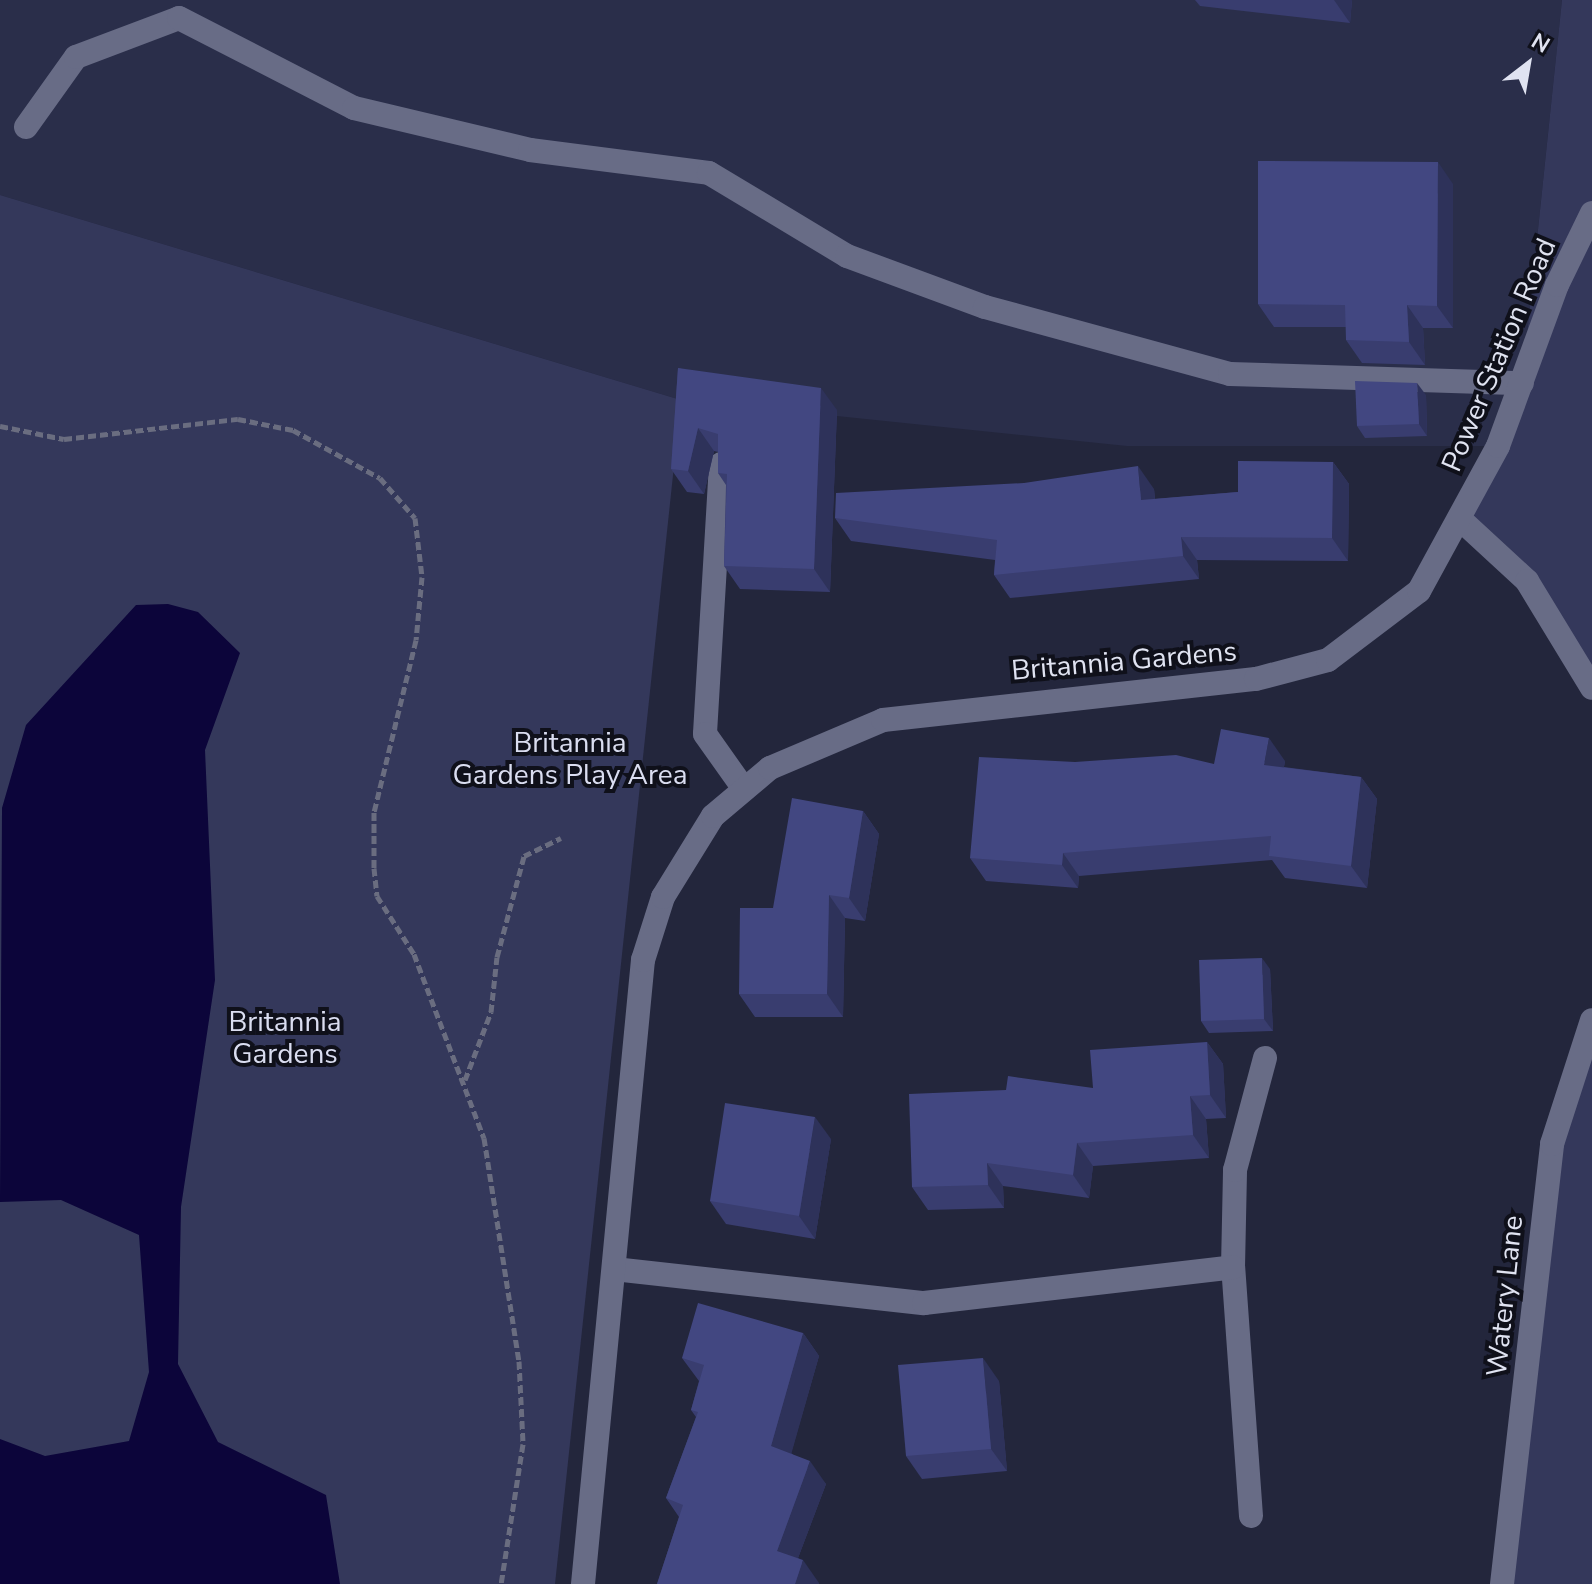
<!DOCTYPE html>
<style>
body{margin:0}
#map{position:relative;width:1592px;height:1584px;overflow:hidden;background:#23263c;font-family:"Nunito Sans",sans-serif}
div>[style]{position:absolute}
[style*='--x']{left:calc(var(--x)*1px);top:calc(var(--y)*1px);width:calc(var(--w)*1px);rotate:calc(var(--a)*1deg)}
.built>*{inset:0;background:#2a2e4a}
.green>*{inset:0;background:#34385b}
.water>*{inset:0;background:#0c053a}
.path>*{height:5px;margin-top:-2.5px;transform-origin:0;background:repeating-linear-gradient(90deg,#6a6d80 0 8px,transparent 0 12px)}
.lane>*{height:24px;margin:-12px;padding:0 12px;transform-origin:12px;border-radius:12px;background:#686c86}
.street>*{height:24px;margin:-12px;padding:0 12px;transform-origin:12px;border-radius:12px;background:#686c86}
.wall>*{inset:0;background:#393d6f}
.shaded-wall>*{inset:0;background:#2e325a}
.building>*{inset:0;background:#424781}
span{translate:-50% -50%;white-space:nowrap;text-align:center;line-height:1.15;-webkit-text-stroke:8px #0f101a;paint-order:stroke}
.street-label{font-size:28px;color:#e0e3f1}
.park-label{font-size:28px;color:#daddf0}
.north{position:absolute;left:1488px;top:24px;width:80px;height:80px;-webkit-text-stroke:6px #0f101a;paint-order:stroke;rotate:31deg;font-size:22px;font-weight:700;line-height:32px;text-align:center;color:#e0e3f1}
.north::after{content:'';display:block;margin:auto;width:28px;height:36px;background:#e0e3f1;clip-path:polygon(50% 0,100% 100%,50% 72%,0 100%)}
</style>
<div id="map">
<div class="built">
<i style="clip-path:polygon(0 0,1562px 0,1522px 383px,1498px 446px,1127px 446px,681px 400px,0 195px)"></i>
</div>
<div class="green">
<i style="clip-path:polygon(1562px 0,1592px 0,1592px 688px,1578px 655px,1461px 520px,1522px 383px)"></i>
<i style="clip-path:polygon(0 195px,681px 400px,555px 1584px,0 1584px)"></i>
<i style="clip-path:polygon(1592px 1020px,1592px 1584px,1505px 1584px,1552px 1144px)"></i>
</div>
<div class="water">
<i style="clip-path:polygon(168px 604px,198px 612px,240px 653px,205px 750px,215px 980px,181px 1207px,178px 1364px,218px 1442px,326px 1495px,340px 1584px,0 1584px,0 1439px,45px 1456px,129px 1441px,149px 1372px,139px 1235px,61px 1200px,0 1202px,2px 808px,26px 725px,136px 605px)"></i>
</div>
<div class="path">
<i style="--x:0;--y:426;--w:65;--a:11.5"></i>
<i style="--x:64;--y:439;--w:175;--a:-6.6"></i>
<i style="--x:238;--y:419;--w:56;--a:11.3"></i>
<i style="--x:293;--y:430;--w:99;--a:28.9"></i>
<i style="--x:380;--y:478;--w:53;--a:48.8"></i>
<i style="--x:415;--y:518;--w:59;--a:83.2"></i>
<i style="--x:422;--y:577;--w:63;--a:95.4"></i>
<i style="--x:416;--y:640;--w:177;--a:103.7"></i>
<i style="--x:374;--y:812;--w:56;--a:90"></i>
<i style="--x:374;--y:868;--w:28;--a:84"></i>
<i style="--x:377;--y:896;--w:69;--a:57.5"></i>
<i style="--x:414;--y:954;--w:197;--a:69.2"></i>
<i style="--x:484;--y:1138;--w:226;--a:81.1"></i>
<i style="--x:519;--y:1361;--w:83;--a:87.2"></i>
<i style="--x:523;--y:1444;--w:142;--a:98.9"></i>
<i style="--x:465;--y:1080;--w:73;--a:-69.1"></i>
<i style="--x:491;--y:1012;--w:55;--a:-83.8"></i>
<i style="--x:497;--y:957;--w:105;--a:-75"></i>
<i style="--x:524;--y:856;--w:41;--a:-25.9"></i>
</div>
<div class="lane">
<i style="--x:26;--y:127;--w:86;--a:-54.5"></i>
<i style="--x:76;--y:57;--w:110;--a:-20.7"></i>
<i style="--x:179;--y:18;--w:197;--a:27.2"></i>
<i style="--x:354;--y:108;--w:181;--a:13.4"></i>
<i style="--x:530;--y:150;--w:180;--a:7.3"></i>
<i style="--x:709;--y:173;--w:161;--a:31"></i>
<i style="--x:847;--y:256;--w:147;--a:20.3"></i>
<i style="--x:985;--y:307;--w:254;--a:15.3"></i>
<i style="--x:1230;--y:374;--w:292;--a:1.8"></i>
<i style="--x:721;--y:464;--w:270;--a:93.4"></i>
<i style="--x:705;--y:734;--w:67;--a:54.7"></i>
<i style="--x:1251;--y:1516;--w:250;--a:-94.1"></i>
<i style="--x:1233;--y:1267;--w:97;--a:-88.8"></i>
<i style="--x:1235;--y:1170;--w:116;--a:-75"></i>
</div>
<div class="street">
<i style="--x:1461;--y:520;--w:90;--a:42.7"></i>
<i style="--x:1527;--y:581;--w:125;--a:58.7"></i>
<i style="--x:614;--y:1269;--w:312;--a:6.3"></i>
<i style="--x:924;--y:1303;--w:311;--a:-6.6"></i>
<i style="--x:583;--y:1584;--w:627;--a:-84.51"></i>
<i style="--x:643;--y:960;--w:66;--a:-72.4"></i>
<i style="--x:663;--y:897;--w:95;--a:-58.3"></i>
<i style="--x:713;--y:816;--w:75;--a:-40.1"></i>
<i style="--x:770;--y:768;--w:123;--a:-23"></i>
<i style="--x:883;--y:720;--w:375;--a:-6.3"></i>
<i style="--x:1256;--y:679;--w:74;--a:-14.8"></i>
<i style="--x:1328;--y:660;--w:114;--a:-37.2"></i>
<i style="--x:1419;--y:591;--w:165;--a:-61.4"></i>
<i style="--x:1498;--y:446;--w:171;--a:-69.9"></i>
<i style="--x:1557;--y:285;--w:80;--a:-64.1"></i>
<i style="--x:1502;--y:1584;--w:443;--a:-83.5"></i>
<i style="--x:1552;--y:1144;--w:130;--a:-72.1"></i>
</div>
<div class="wall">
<i style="clip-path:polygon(1195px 0,1352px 0,1350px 23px,1200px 6px)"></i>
<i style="clip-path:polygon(1453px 184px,1453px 328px,1423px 328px,1425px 365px,1362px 363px,1346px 340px,1346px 327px,1274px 327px,1258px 304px)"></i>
<i style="clip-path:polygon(678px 368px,837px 410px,830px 592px,740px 589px,724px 566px,726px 485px,718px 473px,718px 452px,714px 451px,704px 494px,687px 492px,671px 469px)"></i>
<i style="clip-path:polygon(1426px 395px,1427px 436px,1365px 438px,1357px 426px)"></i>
<i style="clip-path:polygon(1333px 462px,1349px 484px,1348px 561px,1197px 560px,1199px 579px,1010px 598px,994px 575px,995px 560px,851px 541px,835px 518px,1154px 489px,1155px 499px,1238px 492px)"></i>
<i style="clip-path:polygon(1285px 761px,1284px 767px,1361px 777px,1377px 799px,1367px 888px,1285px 878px,1272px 860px,1079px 876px,1078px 888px,986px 881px,970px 858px,1075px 762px,1214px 764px)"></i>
<i style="clip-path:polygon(863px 811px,879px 834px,865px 921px,845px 918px,843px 1017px,755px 1017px,739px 994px)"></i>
<i style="clip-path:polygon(1270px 969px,1273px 1031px,1209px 1033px,1201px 1021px)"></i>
<i style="clip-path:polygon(1207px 1042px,1223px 1064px,1226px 1118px,1206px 1119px,1209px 1158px,1093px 1166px,1089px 1198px,1003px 1186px,1004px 1208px,928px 1210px,912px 1187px,1093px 1088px)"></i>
<i style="clip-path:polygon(831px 1139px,815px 1239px,726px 1224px,710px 1201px)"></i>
<i style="clip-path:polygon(803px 1333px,819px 1356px,791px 1453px,826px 1484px,798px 1558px,819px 1584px,657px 1584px,679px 1517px,666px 1498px,696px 1417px,691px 1410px,699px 1381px,682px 1358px)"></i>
<i style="clip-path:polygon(999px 1381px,1007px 1471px,922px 1479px,906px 1456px)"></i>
</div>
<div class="shaded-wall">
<i style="clip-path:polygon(1334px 0,1352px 0,1350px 23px)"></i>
<i style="clip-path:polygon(1438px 162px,1453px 184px,1453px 328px,1437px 306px)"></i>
<i style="clip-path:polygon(1407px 305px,1423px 328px,1425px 365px,1409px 342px)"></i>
<i style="clip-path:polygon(1417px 383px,1426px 395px,1427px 436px,1419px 424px)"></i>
<i style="clip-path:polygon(821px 388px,837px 410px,830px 592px,814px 569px)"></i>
<i style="clip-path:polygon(698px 428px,714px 451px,704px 494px,688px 471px)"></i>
<i style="clip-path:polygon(1333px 462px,1349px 484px,1348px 561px,1332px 538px)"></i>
<i style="clip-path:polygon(1138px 466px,1154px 489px,1157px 523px,1141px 500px)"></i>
<i style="clip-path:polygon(1181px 537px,1197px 560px,1199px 579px,1183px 556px)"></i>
<i style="clip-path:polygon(1269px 738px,1285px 761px,1280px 788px,1264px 765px)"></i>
<i style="clip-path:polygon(1361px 777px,1377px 799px,1367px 888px,1351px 866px)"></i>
<i style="clip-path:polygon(863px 811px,879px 834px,865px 921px,849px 898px)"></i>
<i style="clip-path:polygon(1063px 853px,1079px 876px,1078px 888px,1062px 865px)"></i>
<i style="clip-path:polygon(829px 895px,845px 918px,843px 1017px,827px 994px)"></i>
<i style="clip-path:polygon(1262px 958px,1270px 969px,1273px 1031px,1264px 1019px)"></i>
<i style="clip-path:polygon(1207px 1042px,1223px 1064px,1226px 1118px,1210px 1095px)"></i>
<i style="clip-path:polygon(1190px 1096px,1206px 1119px,1209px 1158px,1193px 1135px)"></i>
<i style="clip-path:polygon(815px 1117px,831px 1139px,815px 1239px,799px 1216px)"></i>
<i style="clip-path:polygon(1077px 1143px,1093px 1166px,1089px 1198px,1073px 1175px)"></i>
<i style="clip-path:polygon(987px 1163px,1003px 1186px,1004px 1208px,988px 1185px)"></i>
<i style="clip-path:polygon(803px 1333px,819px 1356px,787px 1469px,771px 1446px)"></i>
<i style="clip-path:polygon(983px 1358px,999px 1381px,1007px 1471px,991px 1449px)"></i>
<i style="clip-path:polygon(810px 1461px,826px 1484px,792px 1574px,777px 1551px)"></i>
<i style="clip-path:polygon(803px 1560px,819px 1583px,819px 1584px,795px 1584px)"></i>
</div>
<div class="building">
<i style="clip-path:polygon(1258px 161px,1438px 162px,1437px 306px,1407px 305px,1409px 342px,1346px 340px,1345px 305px,1258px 304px)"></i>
<i style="clip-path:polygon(678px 368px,821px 388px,814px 569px,724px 566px,727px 474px,718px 473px,718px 434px,698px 428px,688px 471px,671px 469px)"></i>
<i style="clip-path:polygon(1355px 381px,1417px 383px,1419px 424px,1357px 426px)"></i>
<i style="clip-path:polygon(1238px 461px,1333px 462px,1332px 538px,1181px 537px,1183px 556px,994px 575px,997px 540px,835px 518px,836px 493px,1024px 483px,1138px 466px,1141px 500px,1238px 492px)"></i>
<i style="clip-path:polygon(1221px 729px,1269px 738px,1264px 765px,1361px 777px,1351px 866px,1269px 856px,1271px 836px,1063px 853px,1062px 865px,970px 858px,979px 757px,1075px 762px,1176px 755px,1214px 764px)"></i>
<i style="clip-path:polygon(792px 798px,863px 811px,849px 898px,829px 895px,827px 994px,739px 994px,740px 908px,773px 908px)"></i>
<i style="clip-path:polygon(1262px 958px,1264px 1019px,1201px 1021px,1199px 960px)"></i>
<i style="clip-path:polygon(1207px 1042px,1210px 1095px,1190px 1096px,1193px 1135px,1077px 1143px,1073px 1175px,987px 1163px,988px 1185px,912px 1187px,909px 1094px,1006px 1090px,1008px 1076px,1093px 1088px,1090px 1050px)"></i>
<i style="clip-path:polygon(725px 1103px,815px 1117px,799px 1216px,710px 1201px)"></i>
<i style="clip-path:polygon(698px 1303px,803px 1333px,771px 1446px,810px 1461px,777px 1551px,803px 1560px,795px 1584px,657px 1584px,683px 1505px,666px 1498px,698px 1412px,691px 1410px,704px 1365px,682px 1358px)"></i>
<i style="clip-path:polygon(983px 1358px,991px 1449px,906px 1456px,898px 1365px)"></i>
</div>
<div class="street-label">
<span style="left:1499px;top:355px;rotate:-67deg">Power Station Road</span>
<span style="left:1124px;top:661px;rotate:-5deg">Britannia Gardens</span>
<span style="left:1505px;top:1296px;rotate:-84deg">Watery Lane</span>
</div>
<div class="park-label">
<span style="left:570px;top:759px">Britannia<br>Gardens Play Area</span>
<span style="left:285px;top:1038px">Britannia<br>Gardens</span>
</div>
<div class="north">N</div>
</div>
